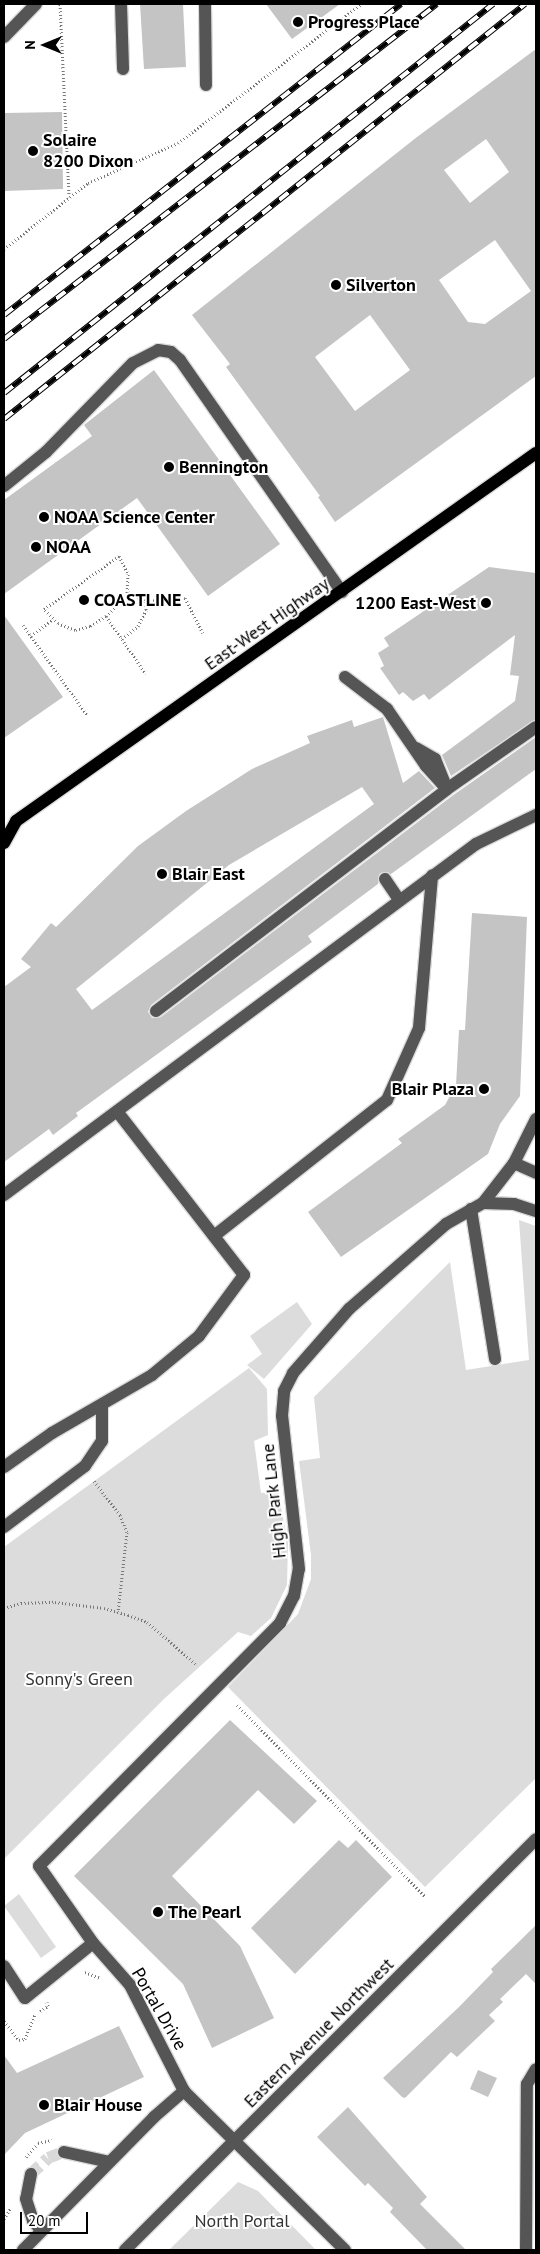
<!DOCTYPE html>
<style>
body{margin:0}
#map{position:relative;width:540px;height:2254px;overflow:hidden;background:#fff;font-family:"PT Sans",sans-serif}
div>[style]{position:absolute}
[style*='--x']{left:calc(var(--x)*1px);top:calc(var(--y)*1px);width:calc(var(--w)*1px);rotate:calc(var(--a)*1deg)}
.green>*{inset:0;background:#dcdcdc}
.building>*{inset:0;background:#c4c4c4}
.minor-tunnel>*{height:12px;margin-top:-6px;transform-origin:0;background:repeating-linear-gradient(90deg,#d9d9d9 0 12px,transparent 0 18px)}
.path>*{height:3px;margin-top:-1.5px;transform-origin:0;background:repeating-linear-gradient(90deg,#777 0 1px,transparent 0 3.5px)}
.roads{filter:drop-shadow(1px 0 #dbdbdb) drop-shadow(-1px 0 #dbdbdb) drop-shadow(0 1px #dbdbdb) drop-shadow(0 -1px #dbdbdb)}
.minor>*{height:12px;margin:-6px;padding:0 6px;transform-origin:6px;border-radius:6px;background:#555}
.major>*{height:12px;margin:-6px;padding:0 6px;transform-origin:6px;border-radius:6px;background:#000}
.rail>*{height:5.5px;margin-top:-2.75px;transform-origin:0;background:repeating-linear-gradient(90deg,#fff 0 11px,#000 0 22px);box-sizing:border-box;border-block:1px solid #000}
.dots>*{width:14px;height:14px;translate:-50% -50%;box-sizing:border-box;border:2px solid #fff;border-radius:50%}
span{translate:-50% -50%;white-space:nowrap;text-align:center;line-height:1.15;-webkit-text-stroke:4px #fff;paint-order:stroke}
.poi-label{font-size:18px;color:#000;font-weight:700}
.left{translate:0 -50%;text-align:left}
.right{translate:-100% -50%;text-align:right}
.street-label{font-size:18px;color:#000}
.park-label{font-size:18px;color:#333}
.frame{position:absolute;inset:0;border:5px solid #000;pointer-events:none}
.north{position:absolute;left:20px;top:20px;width:50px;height:50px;-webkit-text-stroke:4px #fff;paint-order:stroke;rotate:270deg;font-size:14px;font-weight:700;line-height:20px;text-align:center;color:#000}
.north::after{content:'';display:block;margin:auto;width:18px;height:22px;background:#000;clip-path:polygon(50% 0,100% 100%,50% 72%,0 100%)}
.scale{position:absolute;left:20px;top:2212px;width:68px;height:22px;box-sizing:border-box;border:2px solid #000;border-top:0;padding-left:6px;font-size:15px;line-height:18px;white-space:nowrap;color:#000;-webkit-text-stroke:4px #fff;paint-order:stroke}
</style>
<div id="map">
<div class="green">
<i style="clip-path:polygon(519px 1220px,536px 1226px,536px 1778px,425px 1887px,228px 1687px,298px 1614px,311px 1579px,311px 1555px,299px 1461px,320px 1458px,314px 1397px,450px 1262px,466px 1370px,529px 1360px)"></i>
<i style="clip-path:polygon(297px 1302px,312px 1324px,264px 1379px,247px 1365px,262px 1354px,250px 1336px)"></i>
<i style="clip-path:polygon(249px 1368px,267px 1389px,268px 1435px,254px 1441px,261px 1493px,278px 1492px,288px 1543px,287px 1585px,271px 1618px,251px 1636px,238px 1632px,165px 1698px,4px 1859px,4px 1547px)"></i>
<i style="clip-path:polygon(19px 1894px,56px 1947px,41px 1958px,4px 1906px)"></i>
<i style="clip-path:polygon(238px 2182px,258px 2191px,316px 2250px,169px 2250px)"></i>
</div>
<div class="building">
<i style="clip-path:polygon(140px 4px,183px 4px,186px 67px,144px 69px)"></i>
<i style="clip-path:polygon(266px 4px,340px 4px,292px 39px)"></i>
<i style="clip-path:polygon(evenodd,536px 49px,536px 376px,335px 522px,318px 497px,320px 496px,226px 367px,230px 364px,192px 315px,417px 137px,536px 49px,486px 139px,509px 172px,470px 203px,444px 170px,486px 139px,536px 49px,495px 240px,531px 291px,485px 324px,468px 322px,439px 280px,495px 240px,536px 49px,370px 315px,410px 370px,355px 411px,315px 357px,370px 315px)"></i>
<i style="clip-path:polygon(62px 112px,63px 189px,4px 191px,4px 113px)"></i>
<i style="clip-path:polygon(154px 370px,280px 544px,208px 596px,137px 498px,4px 594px,4px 500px,92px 436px,84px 425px)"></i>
<i style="clip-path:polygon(489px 567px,536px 573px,536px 719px,451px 776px,442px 755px,515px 701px,519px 676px,510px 675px,515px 635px,429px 700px,424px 694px,413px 701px,403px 692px,399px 695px,380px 668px,384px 666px,378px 653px,389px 646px,384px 638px)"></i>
<i style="clip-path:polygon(4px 615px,63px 697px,4px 738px)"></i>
<i style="clip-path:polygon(evenodd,383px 717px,403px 783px,419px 771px,435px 788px,151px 1005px,148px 1012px,152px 1018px,161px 1017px,452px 796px,536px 737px,536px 769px,391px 874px,380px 873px,378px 884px,308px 936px,312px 942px,76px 1113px,78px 1116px,53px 1135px,49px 1129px,4px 1162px,4px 987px,31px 967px,21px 959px,51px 923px,56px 927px,138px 846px,186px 811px,252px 769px,310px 743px,307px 736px,352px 720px,354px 727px,383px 717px,362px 787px,374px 804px,92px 1010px,76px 989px,229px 865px,362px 787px)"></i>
<i style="clip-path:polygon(472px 913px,527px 917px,520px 1096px,500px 1124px,488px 1154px,341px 1257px,308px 1212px,402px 1143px,398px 1139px,445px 1105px,456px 1085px,459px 1030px,465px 1030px)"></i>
<i style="clip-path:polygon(230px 1720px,317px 1801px,294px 1824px,258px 1790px,172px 1876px,240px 1946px,274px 2018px,212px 2048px,183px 1984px,74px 1876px)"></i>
<i style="clip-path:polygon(339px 1840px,348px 1848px,356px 1840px,392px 1877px,295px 1974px,251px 1928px)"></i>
<i style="clip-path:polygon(536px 1925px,536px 1984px,526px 1974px,500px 1999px,503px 2002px,489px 2015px,495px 2021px,457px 2057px,451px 2052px,405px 2098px,402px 2097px,383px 2078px,459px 2007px,493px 1972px,491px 1969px)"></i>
<i style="clip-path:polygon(119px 2026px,144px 2077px,25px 2133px,4px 2155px,4px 2055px,17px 2073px)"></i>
<i style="clip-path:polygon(478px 2070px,497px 2078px,488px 2097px,470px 2089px)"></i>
<i style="clip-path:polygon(348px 2107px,427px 2197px,420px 2204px,466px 2250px,427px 2250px,390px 2212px,393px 2208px,368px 2183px,365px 2186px,317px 2137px)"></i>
</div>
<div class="minor-tunnel">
<i style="--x:31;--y:2174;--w:23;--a:-43"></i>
<i style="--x:48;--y:2158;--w:17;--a:-21"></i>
</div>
<div class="path">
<i style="--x:60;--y:4;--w:193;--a:87.3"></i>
<i style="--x:4;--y:249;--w:107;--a:-38.2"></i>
<i style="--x:88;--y:183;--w:98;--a:-24"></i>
<i style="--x:178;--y:143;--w:230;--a:-37.2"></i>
<i style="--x:119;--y:556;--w:20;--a:63"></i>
<i style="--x:128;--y:574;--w:22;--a:93"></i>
<i style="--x:127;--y:596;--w:29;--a:136"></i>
<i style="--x:106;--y:616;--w:19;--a:148"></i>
<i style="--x:90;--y:626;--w:16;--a:165"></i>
<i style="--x:75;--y:630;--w:18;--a:-158"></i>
<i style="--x:58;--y:623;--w:20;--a:-135"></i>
<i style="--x:44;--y:609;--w:92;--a:-35.2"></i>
<i style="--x:128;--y:592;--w:19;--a:28"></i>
<i style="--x:106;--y:616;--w:70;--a:55.4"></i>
<i style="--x:23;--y:625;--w:110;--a:54.6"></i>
<i style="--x:31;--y:636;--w:28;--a:-38"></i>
<i style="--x:122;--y:639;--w:21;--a:-39"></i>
<i style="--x:138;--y:626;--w:18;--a:-63"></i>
<i style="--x:146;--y:610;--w:9;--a:-90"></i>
<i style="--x:146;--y:601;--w:39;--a:-4"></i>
<i style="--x:185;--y:598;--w:39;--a:63"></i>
<i style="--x:94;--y:1481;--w:43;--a:52.6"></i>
<i style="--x:120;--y:1515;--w:18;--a:68"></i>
<i style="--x:127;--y:1532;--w:81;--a:96.4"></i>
<i style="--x:4;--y:1608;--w:18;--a:-16"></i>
<i style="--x:21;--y:1603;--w:34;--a:-2"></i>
<i style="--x:55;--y:1602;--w:49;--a:7"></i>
<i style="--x:104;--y:1608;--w:25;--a:16"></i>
<i style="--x:128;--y:1615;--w:20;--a:20"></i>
<i style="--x:147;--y:1622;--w:66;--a:40.7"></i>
<i style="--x:237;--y:1705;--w:269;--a:45.5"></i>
<i style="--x:85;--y:1972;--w:16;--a:22"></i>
<i style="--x:40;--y:2011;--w:9;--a:-32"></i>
<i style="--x:48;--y:2006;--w:4;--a:-104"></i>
<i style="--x:4;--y:2021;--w:24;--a:52"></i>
<i style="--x:19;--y:2040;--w:6;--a:-9"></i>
<i style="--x:25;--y:2039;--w:27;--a:-68"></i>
<i style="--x:26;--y:2157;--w:18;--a:-49"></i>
<i style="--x:38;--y:2143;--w:14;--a:-12"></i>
<i style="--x:4;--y:2219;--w:12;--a:-59"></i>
</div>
<div class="roads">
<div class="minor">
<i style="--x:121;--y:4;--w:65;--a:88.2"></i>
<i style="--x:205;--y:4;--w:81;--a:89.3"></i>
<i style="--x:4;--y:37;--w:46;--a:-45.9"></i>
<i style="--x:4;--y:486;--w:54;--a:-39"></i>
<i style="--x:46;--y:452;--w:124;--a:-45.7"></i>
<i style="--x:133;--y:363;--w:28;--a:-27"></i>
<i style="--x:158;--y:350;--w:13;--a:9"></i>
<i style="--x:171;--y:352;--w:12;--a:42"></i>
<i style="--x:180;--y:360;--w:283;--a:55.1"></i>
<i style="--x:345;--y:677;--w:53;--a:37.3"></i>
<i style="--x:387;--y:709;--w:69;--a:55.6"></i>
<i style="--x:426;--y:766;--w:31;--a:48"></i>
<i style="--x:416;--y:748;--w:22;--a:30"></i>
<i style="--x:435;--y:759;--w:24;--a:68"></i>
<i style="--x:385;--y:879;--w:25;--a:56"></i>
<i style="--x:156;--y:1011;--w:366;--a:-37.3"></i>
<i style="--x:447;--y:789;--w:108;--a:-34.9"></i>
<i style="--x:536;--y:1119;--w:49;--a:116.6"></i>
<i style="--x:514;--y:1163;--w:24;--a:24"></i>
<i style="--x:4;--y:1195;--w:588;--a:-36.64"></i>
<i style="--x:476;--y:844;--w:67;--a:-25.8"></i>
<i style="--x:483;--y:1203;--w:51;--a:-52.2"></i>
<i style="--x:471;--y:1209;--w:152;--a:80.9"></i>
<i style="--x:214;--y:1236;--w:220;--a:-38.2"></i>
<i style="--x:387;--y:1100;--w:79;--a:-66"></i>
<i style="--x:419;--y:1028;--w:153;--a:-85.1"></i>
<i style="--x:4;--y:1467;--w:59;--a:-35.3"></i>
<i style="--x:52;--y:1433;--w:116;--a:-30.1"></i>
<i style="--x:152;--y:1375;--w:61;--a:-39.7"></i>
<i style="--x:199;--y:1336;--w:76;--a:-53.6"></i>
<i style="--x:244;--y:1275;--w:207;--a:-127.8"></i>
<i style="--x:4;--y:1527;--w:101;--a:-37"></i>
<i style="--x:85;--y:1466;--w:30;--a:-56"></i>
<i style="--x:102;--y:1441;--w:35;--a:-90"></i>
<i style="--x:4;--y:1966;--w:38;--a:57"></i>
<i style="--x:25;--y:1998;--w:87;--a:-39"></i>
<i style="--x:64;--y:2152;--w:46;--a:12.5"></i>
<i style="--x:31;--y:2174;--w:25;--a:101"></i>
<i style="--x:26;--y:2199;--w:23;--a:72"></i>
<i style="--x:33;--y:2221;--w:13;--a:48"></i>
<i style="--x:23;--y:2250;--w:187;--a:-45.4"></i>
<i style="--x:154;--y:2117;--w:40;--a:-41"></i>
<i style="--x:125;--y:2250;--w:581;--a:-45"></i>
<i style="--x:345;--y:2250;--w:226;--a:-135.4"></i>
<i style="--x:184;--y:2091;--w:119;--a:-117"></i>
<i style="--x:130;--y:1985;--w:56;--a:-131.4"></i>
<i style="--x:93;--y:1943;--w:94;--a:-125"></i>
<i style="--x:39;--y:1866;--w:342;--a:-45.2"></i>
<i style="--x:280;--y:1623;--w:30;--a:-63"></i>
<i style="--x:294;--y:1596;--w:27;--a:-80"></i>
<i style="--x:299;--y:1569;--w:154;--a:-96.3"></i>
<i style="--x:282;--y:1416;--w:25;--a:-85"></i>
<i style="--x:284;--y:1391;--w:20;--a:-63"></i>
<i style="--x:293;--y:1373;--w:85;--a:-48.8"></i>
<i style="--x:349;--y:1309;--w:129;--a:-41.2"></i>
<i style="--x:446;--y:1224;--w:43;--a:-29.6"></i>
<i style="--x:483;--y:1203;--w:31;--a:2"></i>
<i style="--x:514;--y:1204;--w:23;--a:18"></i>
<i style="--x:526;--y:2250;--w:166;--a:-89.7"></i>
<i style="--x:527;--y:2084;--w:17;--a:-59"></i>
</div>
<div class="major">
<i style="--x:4;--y:843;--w:25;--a:-61"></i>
<i style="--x:16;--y:821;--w:637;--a:-35.29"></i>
</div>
</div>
<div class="rail">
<i style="--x:4;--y:315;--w:504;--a:-38.07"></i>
<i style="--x:4;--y:339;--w:547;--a:-37.73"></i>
<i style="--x:4;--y:393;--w:625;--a:-38.5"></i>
<i style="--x:4;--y:419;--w:666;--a:-38.54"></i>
</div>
<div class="dots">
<i style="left:298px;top:22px;background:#000"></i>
<i style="left:33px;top:151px;background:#000"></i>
<i style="left:336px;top:285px;background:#000"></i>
<i style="left:169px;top:467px;background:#000"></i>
<i style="left:44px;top:517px;background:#000"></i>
<i style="left:36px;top:547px;background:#000"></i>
<i style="left:84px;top:600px;background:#000"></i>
<i style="left:486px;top:603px;background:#000"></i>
<i style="left:162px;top:874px;background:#000"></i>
<i style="left:484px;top:1089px;background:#000"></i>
<i style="left:158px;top:1912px;background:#000"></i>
<i style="left:44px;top:2105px;background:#000"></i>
</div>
<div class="poi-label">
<span class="left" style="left:308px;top:22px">Progress Place</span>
<span class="left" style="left:43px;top:151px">Solaire<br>8200 Dixon</span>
<span class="left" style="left:346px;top:285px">Silverton</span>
<span class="left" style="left:179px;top:467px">Bennington</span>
<span class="left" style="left:54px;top:517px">NOAA Science Center</span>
<span class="left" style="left:46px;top:547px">NOAA</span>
<span class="left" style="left:94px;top:600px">COASTLINE</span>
<span class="right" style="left:476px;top:603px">1200 East-West</span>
<span class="left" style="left:172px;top:874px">Blair East</span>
<span class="right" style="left:474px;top:1089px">Blair Plaza</span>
<span class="left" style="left:168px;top:1912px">The Pearl</span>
<span class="left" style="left:54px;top:2105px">Blair House</span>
</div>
<div class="street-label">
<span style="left:267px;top:624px;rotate:-35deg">East-West Highway</span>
<span style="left:274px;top:1501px;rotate:-96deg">High Park Lane</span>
<span style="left:159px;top:2009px;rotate:60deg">Portal Drive</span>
<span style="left:319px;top:2033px;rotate:-45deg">Eastern Avenue Northwest</span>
</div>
<div class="park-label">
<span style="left:79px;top:1679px">Sonny's Green</span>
<span style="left:242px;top:2221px">North Portal</span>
</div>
<div class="frame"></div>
<div class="north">N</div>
<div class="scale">20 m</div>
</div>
